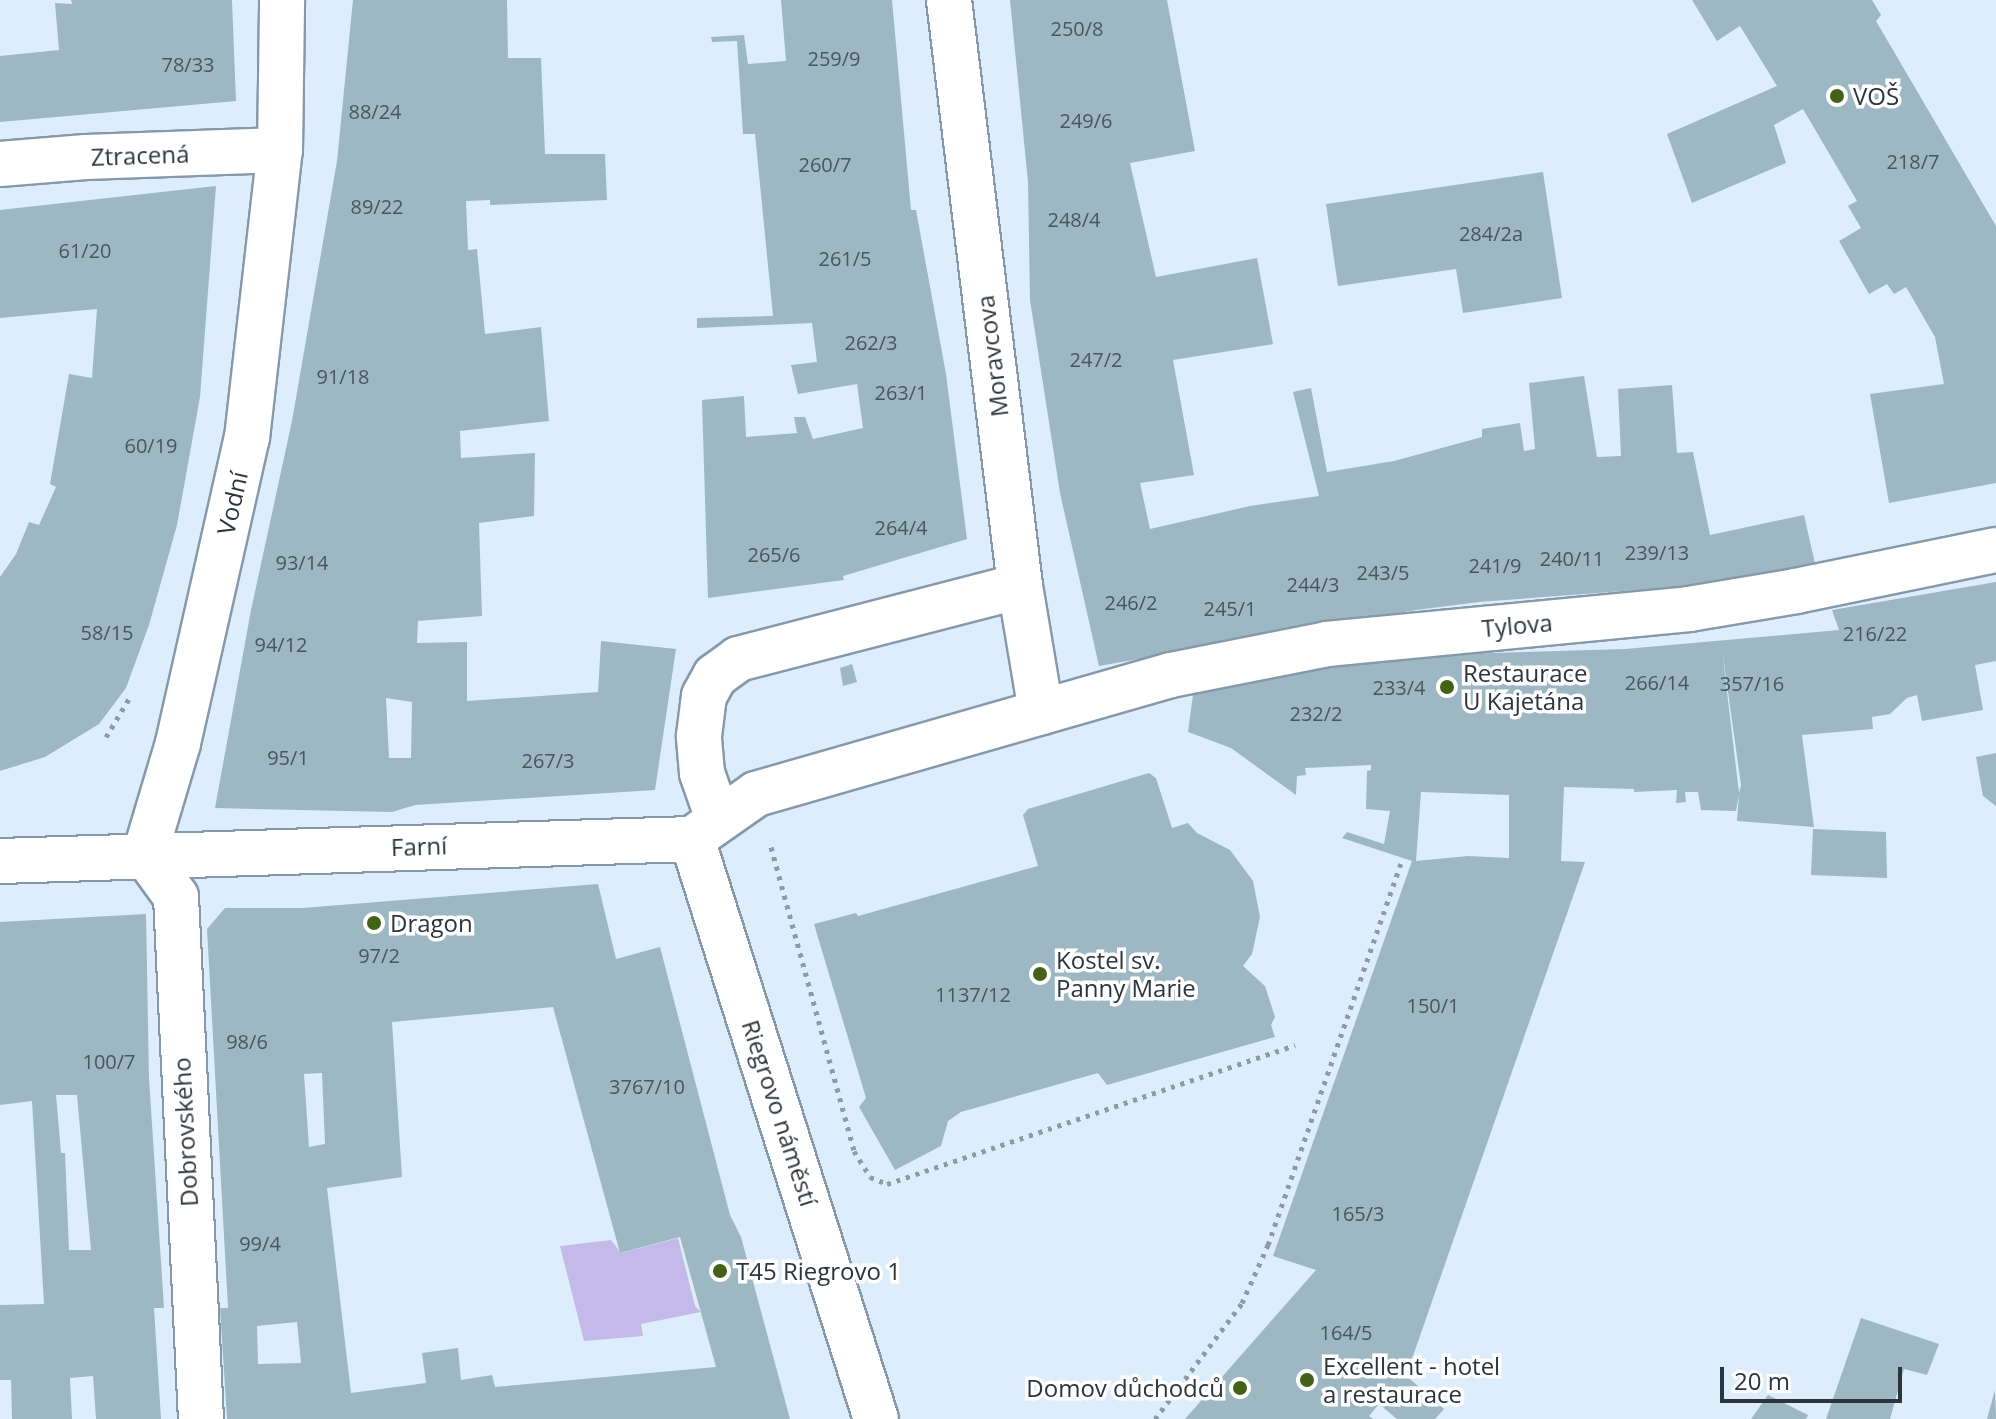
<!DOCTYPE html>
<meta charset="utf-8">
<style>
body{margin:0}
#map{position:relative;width:1996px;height:1419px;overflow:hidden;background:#ddedfc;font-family:"Open Sans",sans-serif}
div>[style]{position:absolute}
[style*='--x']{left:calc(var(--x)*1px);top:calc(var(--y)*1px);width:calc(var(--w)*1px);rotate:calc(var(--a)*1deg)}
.green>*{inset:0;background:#c3baea}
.building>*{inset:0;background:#9db8c2}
.path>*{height:5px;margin-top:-2.5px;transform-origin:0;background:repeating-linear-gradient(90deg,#8e9aa5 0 4px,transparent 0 10px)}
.roads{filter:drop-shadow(2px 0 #8699aa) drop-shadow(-2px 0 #8699aa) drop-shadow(0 2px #8699aa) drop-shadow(0 -2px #8699aa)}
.minor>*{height:44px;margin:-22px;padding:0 22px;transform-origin:22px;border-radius:22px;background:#fff}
.dots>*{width:22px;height:22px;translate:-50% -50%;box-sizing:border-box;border:4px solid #fff;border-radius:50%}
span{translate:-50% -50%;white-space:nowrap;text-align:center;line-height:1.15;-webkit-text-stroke:7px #fff;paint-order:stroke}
.number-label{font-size:20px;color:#49565e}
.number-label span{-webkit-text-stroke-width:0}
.poi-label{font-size:24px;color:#2d353c}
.left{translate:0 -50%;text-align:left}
.right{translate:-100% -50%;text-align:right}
.street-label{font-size:24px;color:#2d353c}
.scale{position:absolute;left:1720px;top:1367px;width:182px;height:36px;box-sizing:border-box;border:4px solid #2d353c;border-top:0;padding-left:10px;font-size:24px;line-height:28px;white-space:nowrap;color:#2d353c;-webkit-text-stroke:6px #fff;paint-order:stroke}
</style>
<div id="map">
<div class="green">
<i style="clip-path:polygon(678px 1238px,695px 1306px,701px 1312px,641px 1324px,643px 1336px,584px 1341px,560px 1246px,611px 1240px,621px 1253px)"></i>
</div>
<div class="building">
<i style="clip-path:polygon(71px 0,232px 0,236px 101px,0 122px,0 56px,59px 50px,55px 3px,72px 4px)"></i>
<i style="clip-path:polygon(evenodd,353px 0,507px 0,508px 58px,541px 58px,545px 154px,605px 154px,607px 200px,490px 205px,490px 200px,466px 201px,468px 250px,477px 249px,485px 334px,541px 327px,549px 421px,460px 431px,461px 458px,535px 453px,534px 516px,479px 523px,482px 616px,418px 621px,417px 643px,467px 642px,467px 701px,598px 692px,601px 641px,676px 649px,655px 790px,415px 805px,392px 812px,215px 808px,251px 610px,292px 421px,337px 161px,353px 0,386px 698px,412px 702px,411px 758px,389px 758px,386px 698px)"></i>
<i style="clip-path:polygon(781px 0,892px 0,911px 210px,916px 210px,946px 374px,967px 539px,843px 576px,844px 580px,708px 598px,702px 400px,744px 396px,746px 437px,797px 433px,794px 417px,805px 417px,813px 439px,863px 428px,857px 384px,798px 394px,791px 365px,817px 362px,812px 323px,697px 328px,697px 318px,773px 316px,755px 134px,743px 134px,737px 41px,712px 42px,711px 37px,744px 35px,748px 64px,786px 61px)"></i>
<i style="clip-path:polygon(1010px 0,1167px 0,1195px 151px,1130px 163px,1156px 277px,1257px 258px,1273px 344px,1173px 360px,1194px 475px,1140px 483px,1150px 529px,1250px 506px,1319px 496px,1293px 392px,1311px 388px,1327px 472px,1394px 461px,1482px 437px,1482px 429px,1520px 423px,1524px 451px,1535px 449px,1529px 383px,1584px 376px,1597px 457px,1621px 456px,1618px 389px,1672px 385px,1677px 453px,1693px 452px,1710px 535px,1804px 515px,1816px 568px,1718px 584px,1479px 602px,1416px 610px,1099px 666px,1060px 493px,1030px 300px,1028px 182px)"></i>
<i style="clip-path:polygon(1692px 0,1872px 0,1881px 15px,1876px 21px,1996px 226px,1996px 483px,1889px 503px,1870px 394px,1944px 384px,1935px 337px,1906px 287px,1894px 294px,1887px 284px,1869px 294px,1839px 241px,1861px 228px,1848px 206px,1857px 201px,1803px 109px,1774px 125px,1786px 163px,1692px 203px,1667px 134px,1777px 86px,1740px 26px,1717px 41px)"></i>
<i style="clip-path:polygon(1543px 172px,1562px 298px,1463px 313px,1456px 269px,1338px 286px,1326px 204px)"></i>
<i style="clip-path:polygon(216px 186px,200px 397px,177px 525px,149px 625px,126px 688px,99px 724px,45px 757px,0 771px,0 577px,16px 554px,29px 522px,39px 525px,56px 487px,50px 484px,69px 374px,92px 378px,97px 309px,0 318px,0 210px)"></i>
<i style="clip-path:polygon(evenodd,1996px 582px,1996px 661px,1975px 665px,1983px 710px,1922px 721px,1917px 695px,1907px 698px,1890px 714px,1872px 717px,1873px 729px,1802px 735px,1814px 827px,1737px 821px,1739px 795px,1736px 811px,1701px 810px,1698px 792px,1685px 792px,1686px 802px,1676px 803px,1677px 790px,1634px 792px,1634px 789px,1564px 787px,1561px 861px,1585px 862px,1413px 1356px,1402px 1372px,1444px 1409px,1435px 1419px,1397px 1419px,1379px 1404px,1369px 1416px,1373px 1419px,1185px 1419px,1316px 1270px,1273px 1256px,1412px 861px,1342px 838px,1347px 832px,1384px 844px,1390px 811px,1366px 809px,1367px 771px,1371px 770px,1371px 765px,1305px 768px,1306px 775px,1297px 776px,1296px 795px,1231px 748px,1188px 732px,1195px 680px,1425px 655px,1625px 649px,1839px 630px,1832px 610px,1996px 582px,1722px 649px,1741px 785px,1739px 793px,1722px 649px,1996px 582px,1421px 792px,1509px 795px,1509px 858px,1468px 856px,1416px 861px,1421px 792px)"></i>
<i style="clip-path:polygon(852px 664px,857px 682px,843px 686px,840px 668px)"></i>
<i style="clip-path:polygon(1996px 753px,1996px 806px,1983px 796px,1976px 757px)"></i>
<i style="clip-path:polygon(1149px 773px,1156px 778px,1172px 828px,1188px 823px,1197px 833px,1230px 850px,1253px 881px,1260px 917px,1252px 954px,1243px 966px,1265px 986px,1275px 1017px,1271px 1025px,1275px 1037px,1107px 1085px,1098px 1073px,961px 1112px,948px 1121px,941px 1146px,895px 1170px,859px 1107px,866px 1098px,814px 924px,856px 913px,858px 916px,1038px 866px,1023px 815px,1028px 809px)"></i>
<i style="clip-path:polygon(1813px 829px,1886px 832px,1887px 878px,1811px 875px)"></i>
<i style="clip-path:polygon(evenodd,598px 884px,616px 959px,660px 947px,730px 1215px,741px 1237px,790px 1419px,227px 1419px,220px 1308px,228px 1308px,207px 929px,225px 908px,303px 908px,598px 884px,553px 1007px,620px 1253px,680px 1237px,716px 1367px,495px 1387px,492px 1375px,461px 1380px,458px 1348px,422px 1353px,426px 1383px,351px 1393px,327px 1188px,402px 1177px,392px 1022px,553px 1007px,598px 884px,322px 1073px,325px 1144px,309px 1147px,304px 1074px,322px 1073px,598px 884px,297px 1322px,301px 1363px,258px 1364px,257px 1326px,297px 1322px)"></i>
<i style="clip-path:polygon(evenodd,146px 914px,149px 1078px,164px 1308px,154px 1308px,161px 1419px,96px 1419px,93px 1376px,70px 1378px,72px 1419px,12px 1419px,11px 1380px,0 1380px,0 1305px,44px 1304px,32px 1101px,0 1105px,0 922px,146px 914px,56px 1095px,77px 1095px,91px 1250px,69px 1250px,65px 1153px,61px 1153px,56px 1095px)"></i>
<i style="clip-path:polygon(1861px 1318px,1939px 1344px,1927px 1375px,1904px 1369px,1890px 1419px,1826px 1419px)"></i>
<i style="clip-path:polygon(1995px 1390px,1996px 1419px,1987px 1419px)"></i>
<i style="clip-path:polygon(1768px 1395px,1808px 1415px,1806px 1419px,1751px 1419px)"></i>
</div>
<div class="path">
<i style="--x:106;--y:737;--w:47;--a:-59"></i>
<i style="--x:771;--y:847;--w:315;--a:74.7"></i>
<i style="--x:854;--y:1151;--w:31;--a:58"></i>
<i style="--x:870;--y:1177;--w:18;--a:22"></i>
<i style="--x:887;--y:1184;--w:431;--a:-18.8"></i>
<i style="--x:1155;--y:1419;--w:145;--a:-53.1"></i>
<i style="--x:1242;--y:1303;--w:64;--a:-65.9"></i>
<i style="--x:1268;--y:1245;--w:404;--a:-70.8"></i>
</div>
<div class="roads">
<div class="minor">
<i style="--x:949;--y:0;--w:590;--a:83.09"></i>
<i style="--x:1020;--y:586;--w:128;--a:80.5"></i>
<i style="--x:0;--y:164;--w:86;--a:-4.7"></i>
<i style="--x:86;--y:157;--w:194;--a:-2.1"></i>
<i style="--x:718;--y:819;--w:49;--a:-109.2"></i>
<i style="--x:702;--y:773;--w:37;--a:-95"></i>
<i style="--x:699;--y:736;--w:40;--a:-82.9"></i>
<i style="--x:704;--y:696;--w:23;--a:-61"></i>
<i style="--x:715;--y:676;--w:29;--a:-36"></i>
<i style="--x:738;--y:659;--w:291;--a:-14.5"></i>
<i style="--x:692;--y:839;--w:78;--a:-35.1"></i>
<i style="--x:756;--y:794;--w:432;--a:-16"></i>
<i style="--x:1171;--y:675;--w:159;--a:-11.2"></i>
<i style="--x:1327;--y:644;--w:364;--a:-5.5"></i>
<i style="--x:1689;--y:609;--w:109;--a:-9.5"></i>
<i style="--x:1796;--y:591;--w:204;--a:-11.6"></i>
<i style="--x:692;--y:839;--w:608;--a:72.4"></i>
<i style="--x:145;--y:854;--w:116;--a:-73.4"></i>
<i style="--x:178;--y:743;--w:313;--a:-77.3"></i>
<i style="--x:247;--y:438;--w:290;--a:-83.5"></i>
<i style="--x:280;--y:150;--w:150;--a:-89.2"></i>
<i style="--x:145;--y:854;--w:53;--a:54.2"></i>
<i style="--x:176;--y:897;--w:523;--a:87.26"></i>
<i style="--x:0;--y:861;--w:692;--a:-1.82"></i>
</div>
</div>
<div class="dots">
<i style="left:1837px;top:96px;background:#436217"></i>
<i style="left:1447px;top:687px;background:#436217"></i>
<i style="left:374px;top:923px;background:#436217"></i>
<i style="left:1040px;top:974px;background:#436217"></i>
<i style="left:720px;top:1271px;background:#436217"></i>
<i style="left:1307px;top:1380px;background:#436217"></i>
<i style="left:1240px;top:1388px;background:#436217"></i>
</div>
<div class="number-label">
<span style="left:1077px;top:28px">250/8</span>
<span style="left:834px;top:58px">259/9</span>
<span style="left:188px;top:64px">78/33</span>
<span style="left:375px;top:111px">88/24</span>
<span style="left:1086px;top:120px">249/6</span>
<span style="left:1913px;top:161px">218/7</span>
<span style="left:825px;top:164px">260/7</span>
<span style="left:377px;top:206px">89/22</span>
<span style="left:1074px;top:219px">248/4</span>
<span style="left:1491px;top:233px">284/2a</span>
<span style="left:85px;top:250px">61/20</span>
<span style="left:845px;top:258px">261/5</span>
<span style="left:871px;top:342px">262/3</span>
<span style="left:1096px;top:359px">247/2</span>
<span style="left:343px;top:376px">91/18</span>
<span style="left:901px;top:392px">263/1</span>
<span style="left:151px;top:445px">60/19</span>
<span style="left:901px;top:527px">264/4</span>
<span style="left:1657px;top:552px">239/13</span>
<span style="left:774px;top:554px">265/6</span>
<span style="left:1572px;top:558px">240/11</span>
<span style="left:302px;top:562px">93/14</span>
<span style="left:1495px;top:565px">241/9</span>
<span style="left:1383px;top:572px">243/5</span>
<span style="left:1313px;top:584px">244/3</span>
<span style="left:1131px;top:602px">246/2</span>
<span style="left:1230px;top:608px">245/1</span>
<span style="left:107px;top:632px">58/15</span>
<span style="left:1875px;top:633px">216/22</span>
<span style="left:281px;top:644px">94/12</span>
<span style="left:1657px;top:682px">266/14</span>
<span style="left:1752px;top:683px">357/16</span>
<span style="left:1399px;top:687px">233/4</span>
<span style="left:1316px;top:713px">232/2</span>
<span style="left:288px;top:757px">95/1</span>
<span style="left:548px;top:760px">267/3</span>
<span style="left:379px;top:955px">97/2</span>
<span style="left:973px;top:994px">1137/12</span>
<span style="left:1433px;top:1005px">150/1</span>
<span style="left:247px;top:1041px">98/6</span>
<span style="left:109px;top:1061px">100/7</span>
<span style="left:647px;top:1086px">3767/10</span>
<span style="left:1358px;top:1213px">165/3</span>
<span style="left:260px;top:1243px">99/4</span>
<span style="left:1346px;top:1332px">164/5</span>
</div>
<div class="poi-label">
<span class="left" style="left:1853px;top:96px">VOŠ</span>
<span class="left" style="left:1463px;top:687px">Restaurace<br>U Kajetána</span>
<span class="left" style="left:390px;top:923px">Dragon</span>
<span class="left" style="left:1056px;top:974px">Kostel sv.<br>Panny Marie</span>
<span class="left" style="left:736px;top:1271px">T45 Riegrovo 1</span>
<span class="left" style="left:1323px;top:1380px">Excellent - hotel<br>a restaurace</span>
<span class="right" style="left:1224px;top:1388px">Domov důchodců</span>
</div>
<div class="street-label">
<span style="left:140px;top:155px;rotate:-2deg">Ztracená</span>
<span style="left:992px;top:356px;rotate:-97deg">Moravcova</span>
<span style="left:232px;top:503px;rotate:-77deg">Vodní</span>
<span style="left:1517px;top:625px;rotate:-5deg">Tylova</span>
<span style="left:419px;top:846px;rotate:-2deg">Farní</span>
<span style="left:780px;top:1113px;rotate:72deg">Riegrovo náměstí</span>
<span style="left:185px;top:1132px;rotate:-93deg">Dobrovského</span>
</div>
<div class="scale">20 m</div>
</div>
